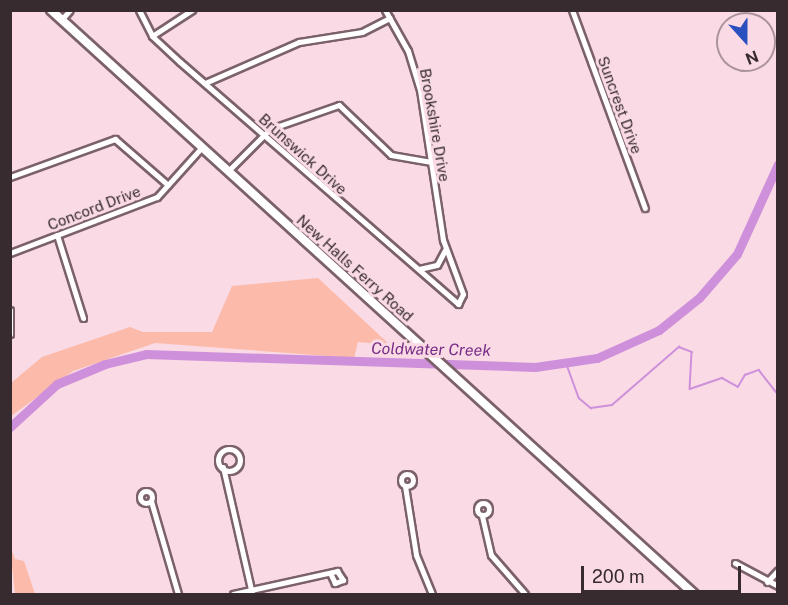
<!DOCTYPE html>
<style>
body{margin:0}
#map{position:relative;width:788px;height:605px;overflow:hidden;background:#fadae4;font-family:"Public Sans",sans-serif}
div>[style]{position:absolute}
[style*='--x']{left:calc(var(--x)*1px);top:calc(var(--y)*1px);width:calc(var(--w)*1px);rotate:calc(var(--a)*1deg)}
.green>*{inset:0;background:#fcbaaa}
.stream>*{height:1.5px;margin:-0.75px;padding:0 0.75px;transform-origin:0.75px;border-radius:0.75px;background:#ce90db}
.river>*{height:9px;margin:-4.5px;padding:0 4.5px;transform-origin:4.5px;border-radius:4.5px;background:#ce90db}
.roads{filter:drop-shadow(2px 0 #7b6169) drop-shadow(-2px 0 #7b6169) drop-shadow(0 2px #7b6169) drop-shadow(0 -2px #7b6169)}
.street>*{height:5px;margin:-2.5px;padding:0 2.5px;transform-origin:2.5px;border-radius:2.5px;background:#fff}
.street>.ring{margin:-2.5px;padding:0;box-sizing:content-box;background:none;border:5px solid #fff;border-radius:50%}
.primary>*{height:8px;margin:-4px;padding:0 4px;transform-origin:4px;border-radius:4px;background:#fff}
span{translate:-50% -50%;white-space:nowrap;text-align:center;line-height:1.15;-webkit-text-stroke:6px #fadae4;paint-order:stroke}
.street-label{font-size:15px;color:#372b2f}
.water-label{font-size:16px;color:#772d86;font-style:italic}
.frame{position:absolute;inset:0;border:12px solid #372b2f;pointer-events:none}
.north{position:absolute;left:716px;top:12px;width:60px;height:60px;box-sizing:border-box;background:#fadae4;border:2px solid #ac949c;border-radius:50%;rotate:159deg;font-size:16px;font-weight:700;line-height:24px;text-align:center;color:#372b2f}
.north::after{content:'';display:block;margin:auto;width:21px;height:27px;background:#2a50c0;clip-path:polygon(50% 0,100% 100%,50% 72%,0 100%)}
.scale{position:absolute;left:581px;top:566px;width:160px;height:27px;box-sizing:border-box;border:3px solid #372b2f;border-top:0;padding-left:8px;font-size:18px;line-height:21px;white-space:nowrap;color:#372b2f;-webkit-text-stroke:4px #fadae4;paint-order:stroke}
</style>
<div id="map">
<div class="green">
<i style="clip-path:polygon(318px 278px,390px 345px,358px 342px,354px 358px,155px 343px,73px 371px,11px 416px,11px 383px,42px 357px,130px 327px,143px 332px,212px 332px,232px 286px)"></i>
<i style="clip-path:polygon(10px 546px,15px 559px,24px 561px,35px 594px,15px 594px)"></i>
</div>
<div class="stream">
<i style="--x:566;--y:362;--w:38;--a:70"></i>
<i style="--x:579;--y:398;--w:16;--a:40"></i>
<i style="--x:591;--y:408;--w:21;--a:-8"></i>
<i style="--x:612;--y:405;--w:89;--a:-40.9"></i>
<i style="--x:679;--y:347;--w:14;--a:21"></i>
<i style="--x:692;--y:352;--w:37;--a:93"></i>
<i style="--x:690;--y:389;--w:34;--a:-19"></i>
<i style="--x:722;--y:378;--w:18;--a:29"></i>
<i style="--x:738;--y:387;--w:14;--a:-60"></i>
<i style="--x:745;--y:375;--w:15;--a:-20"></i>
<i style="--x:759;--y:370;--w:31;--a:52"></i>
</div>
<div class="river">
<i style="--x:10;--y:427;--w:64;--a:-42.5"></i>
<i style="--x:57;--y:384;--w:52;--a:-22.6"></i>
<i style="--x:105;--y:364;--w:42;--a:-13.7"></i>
<i style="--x:146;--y:354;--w:389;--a:1.9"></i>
<i style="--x:535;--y:367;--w:63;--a:-8.3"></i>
<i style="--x:597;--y:358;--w:68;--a:-24.3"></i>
<i style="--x:659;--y:330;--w:51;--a:-38.7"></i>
<i style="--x:699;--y:298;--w:58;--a:-49.2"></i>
<i style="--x:737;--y:254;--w:99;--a:-65.5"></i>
</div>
<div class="roads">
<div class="street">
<i style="--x:139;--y:10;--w:29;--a:63"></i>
<i style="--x:152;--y:36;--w:38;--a:43"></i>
<i style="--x:180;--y:62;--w:369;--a:41"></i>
<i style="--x:458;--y:304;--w:11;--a:-63"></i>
<i style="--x:463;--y:294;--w:58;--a:-110.3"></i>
<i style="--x:443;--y:240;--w:152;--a:-98.7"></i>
<i style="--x:420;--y:90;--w:41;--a:-107.1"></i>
<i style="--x:408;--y:51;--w:47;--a:-119.3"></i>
<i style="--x:572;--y:10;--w:211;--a:69.8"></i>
<i style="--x:61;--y:20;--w:13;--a:-48"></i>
<i style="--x:152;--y:36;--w:48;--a:-33"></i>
<i style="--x:205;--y:83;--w:103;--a:-23.6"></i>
<i style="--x:299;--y:42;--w:64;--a:-9"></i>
<i style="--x:362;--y:32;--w:31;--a:-27"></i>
<i style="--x:228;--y:171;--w:59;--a:-45"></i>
<i style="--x:270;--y:129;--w:73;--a:-19.2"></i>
<i style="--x:339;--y:105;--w:72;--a:43.9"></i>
<i style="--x:391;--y:155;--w:41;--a:9.9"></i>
<i style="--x:10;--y:177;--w:112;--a:-19.9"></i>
<i style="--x:115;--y:139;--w:70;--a:41"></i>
<i style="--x:57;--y:235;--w:87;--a:72.6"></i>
<i style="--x:10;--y:253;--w:157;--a:-20.9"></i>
<i style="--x:157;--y:197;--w:67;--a:-48"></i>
<i style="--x:419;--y:269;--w:18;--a:-13"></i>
<i style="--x:437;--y:265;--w:17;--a:-62"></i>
<i style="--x:10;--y:310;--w:24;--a:90"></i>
<i class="ring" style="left:218px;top:449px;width:17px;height:17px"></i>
<i style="--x:223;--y:467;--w:130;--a:77.1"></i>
<i class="ring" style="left:401px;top:474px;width:7px;height:7px"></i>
<i style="--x:405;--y:486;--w:70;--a:80.9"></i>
<i style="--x:416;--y:555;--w:42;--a:67.7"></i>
<i class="ring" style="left:140px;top:491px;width:7px;height:7px"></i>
<i style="--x:151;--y:501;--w:97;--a:73.8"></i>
<i class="ring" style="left:477px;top:503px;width:7px;height:7px"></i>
<i style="--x:482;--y:516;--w:40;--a:77"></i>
<i style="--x:491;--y:555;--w:52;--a:48.9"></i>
<i style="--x:735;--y:563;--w:49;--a:28.1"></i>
<i style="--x:767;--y:582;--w:16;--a:-47"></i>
<i style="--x:233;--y:594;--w:107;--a:-12.5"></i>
<i style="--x:337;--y:571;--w:11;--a:56"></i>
<i style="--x:343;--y:580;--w:9;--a:159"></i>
<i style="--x:335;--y:583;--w:9;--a:-117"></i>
</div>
<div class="primary">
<i style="--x:51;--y:10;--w:869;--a:42.25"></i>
</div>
</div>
<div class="street-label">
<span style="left:620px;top:105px;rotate:70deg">Suncrest Drive</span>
<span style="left:435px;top:125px;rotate:80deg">Brookshire Drive</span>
<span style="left:303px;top:154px;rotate:42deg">Brunswick Drive</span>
<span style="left:94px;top:208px;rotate:-21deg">Concord Drive</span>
<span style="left:355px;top:268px;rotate:42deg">New Halls Ferry Road</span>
</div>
<div class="water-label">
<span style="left:431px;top:350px;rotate:1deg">Coldwater Creek</span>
</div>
<div class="frame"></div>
<div class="north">N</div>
<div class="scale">200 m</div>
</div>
